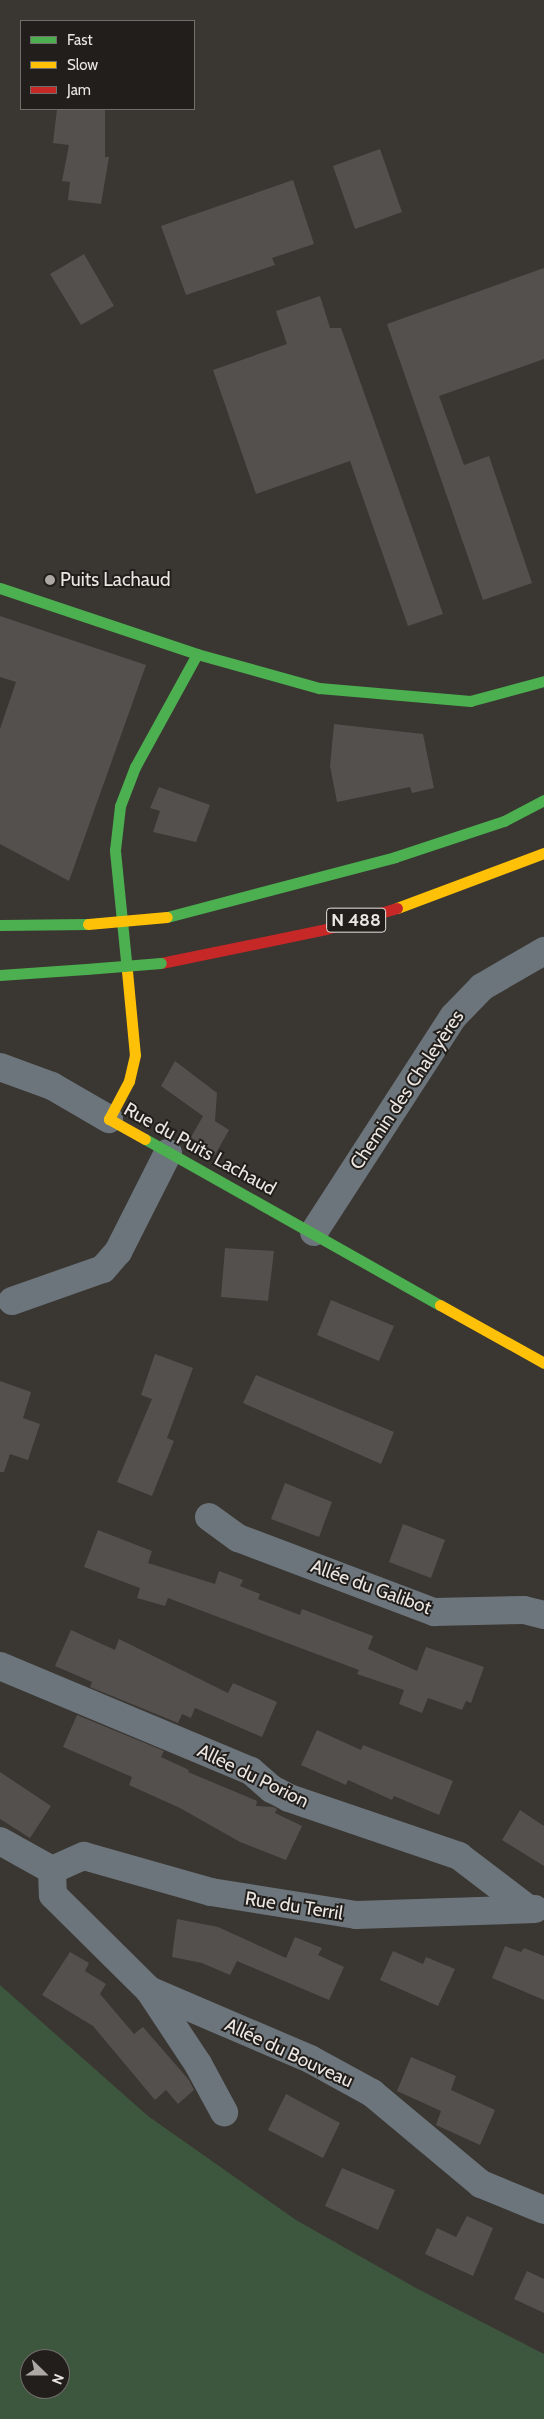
<!DOCTYPE html>
<meta charset="utf-8">
<style>
body{margin:0}
#map{position:relative;width:544px;height:2419px;overflow:hidden;background:#3a3632;font-family:Cabin,sans-serif}
div>[style]{position:absolute}
[style*='--x']{left:calc(var(--x)*1px);top:calc(var(--y)*1px);width:calc(var(--w)*1px);rotate:calc(var(--a)*1deg)}
.green>*{inset:0;background:#3d563e}
.building>*{inset:0;background:#54504e}
.street>*{height:28px;margin:-14px;padding:0 14px;transform-origin:14px;border-radius:14px;background:#6c757b}
.fast>*{height:11px;margin:-5.5px;padding:0 5.5px;transform-origin:5.5px;border-radius:5.5px;background:#4caf50}
.slow>*{height:11px;margin:-5.5px;padding:0 5.5px;transform-origin:5.5px;border-radius:5.5px;background:#ffc107}
.jam>*{height:11px;margin:-5.5px;padding:0 5.5px;transform-origin:5.5px;border-radius:5.5px;background:#c62828}
.fast-bridge>*{height:11px;margin:-5.5px;padding:0 5.5px;transform-origin:5.5px;border-radius:5.5px;background:#4caf50}
.slow-bridge>*{height:11px;margin:-5.5px;padding:0 5.5px;transform-origin:5.5px;border-radius:5.5px;background:#ffc107}
.dots>*{width:14px;height:14px;translate:-50% -50%;box-sizing:border-box;border:2px solid #221e1b;border-radius:50%}
span{translate:-50% -50%;white-space:nowrap;text-align:center;line-height:1.15;-webkit-text-stroke:4px #221e1b;paint-order:stroke}
.shield-label span{padding:1px 4px;background:#221e1b;border:1px solid;border-radius:4px;-webkit-text-stroke-width:0}
.shield-label{font-size:18px;color:#ebe6e2;font-weight:700}
.poi-label{font-size:19px;color:#ebe6e2}
.left{translate:0 -50%;text-align:left}
.street-label{font-size:19px;color:#ebe6e2}
.legend{position:absolute;left:20px;top:20px;width:175px;height:90px;box-sizing:border-box;background:#221e1b;border:1px solid #726e6b;margin:0;padding:6px 9px;list-style:none;font-size:15px;color:#ebe6e2}
.legend li{display:flex;align-items:center;gap:10px;height:25px}
.legend b{width:25px;border:1px solid #726e6b}
.north{position:absolute;left:20px;top:2349px;width:50px;height:50px;box-sizing:border-box;background:#221e1b;border:1px solid #726e6b;border-radius:50%;rotate:112deg;font-size:14px;font-weight:700;line-height:20px;text-align:center;color:#ebe6e2}
.north::after{content:'';display:block;margin:auto;width:18px;height:22px;background:#ada8a4;clip-path:polygon(50% 0,100% 100%,50% 72%,0 100%)}
</style>
<div id="map">
<div class="green">
<i style="clip-path:polygon(evenodd,0 1985px,148px 2116px,296px 2220px,416px 2288px,544px 2354px,544px 2419px,0 2419px,0 1985px,30px 2359px,60px 2359px,60px 2389px,30px 2389px,30px 2359px)"></i>
</div>
<div class="building">
<i style="clip-path:polygon(57px 109px,105px 109px,105px 157px,109px 157px,101px 204px,68px 200px,70px 182px,62px 181px,69px 145px,53px 143px)"></i>
<i style="clip-path:polygon(380px 149px,402px 212px,355px 229px,333px 166px)"></i>
<i style="clip-path:polygon(293px 180px,314px 244px,272px 258px,275px 265px,186px 295px,161px 226px)"></i>
<i style="clip-path:polygon(84px 254px,114px 306px,81px 325px,50px 274px)"></i>
<i style="clip-path:polygon(544px 268px,544px 359px,439px 396px,464px 465px,489px 456px,532px 583px,483px 600px,387px 324px)"></i>
<i style="clip-path:polygon(320px 296px,330px 328px,341px 328px,443px 614px,408px 626px,350px 461px,256px 494px,213px 370px,287px 344px,276px 311px)"></i>
<i style="clip-path:polygon(0 616px,146px 665px,69px 881px,0 844px,0 729px,16px 682px,0 677px)"></i>
<i style="clip-path:polygon(334px 724px,423px 734px,434px 788px,412px 793px,410px 787px,337px 802px,330px 766px)"></i>
<i style="clip-path:polygon(159px 787px,210px 805px,196px 842px,153px 832px,160px 811px,150px 808px)"></i>
<i style="clip-path:polygon(175px 1061px,217px 1093px,215px 1121px,229px 1130px,215px 1155px,190px 1139px,203px 1116px,161px 1086px)"></i>
<i style="clip-path:polygon(225px 1248px,274px 1251px,268px 1301px,221px 1297px)"></i>
<i style="clip-path:polygon(331px 1300px,394px 1326px,379px 1361px,317px 1335px)"></i>
<i style="clip-path:polygon(155px 1354px,193px 1368px,167px 1438px,174px 1441px,152px 1496px,117px 1482px,152px 1399px,141px 1395px)"></i>
<i style="clip-path:polygon(256px 1375px,394px 1432px,381px 1464px,243px 1403px)"></i>
<i style="clip-path:polygon(0 1381px,31px 1392px,23px 1418px,40px 1424px,28px 1460px,10px 1454px,4px 1472px,0 1472px)"></i>
<i style="clip-path:polygon(285px 1483px,332px 1502px,319px 1537px,271px 1519px)"></i>
<i style="clip-path:polygon(403px 1524px,445px 1540px,431px 1578px,389px 1562px)"></i>
<i style="clip-path:polygon(98px 1530px,152px 1551px,148px 1563px,215px 1584px,219px 1571px,243px 1580px,240px 1586px,260px 1594px,258px 1599px,300px 1615px,302px 1609px,373px 1636px,368px 1649px,417px 1671px,426px 1647px,484px 1667px,471px 1703px,466px 1701px,462px 1710px,428px 1698px,422px 1713px,399px 1704px,404px 1690px,357px 1674px,359px 1670px,168px 1598px,165px 1606px,137px 1598px,140px 1588px,84px 1567px)"></i>
<i style="clip-path:polygon(71px 1630px,115px 1650px,119px 1639px,228px 1693px,233px 1683px,277px 1702px,262px 1737px,195px 1708px,191px 1718px,182px 1714px,178px 1723px,90px 1687px,92px 1682px,55px 1666px)"></i>
<i style="clip-path:polygon(77px 1715px,164px 1751px,161px 1757px,189px 1770px,188px 1772px,257px 1801px,256px 1806px,273px 1807px,277px 1809px,275px 1813px,302px 1826px,286px 1860px,240px 1842px,180px 1808px,129px 1785px,132px 1777px,63px 1747px)"></i>
<i style="clip-path:polygon(317px 1730px,361px 1750px,363px 1745px,453px 1781px,439px 1815px,394px 1796px,392px 1800px,348px 1780px,346px 1785px,301px 1765px)"></i>
<i style="clip-path:polygon(0 1772px,51px 1806px,30px 1838px,0 1819px)"></i>
<i style="clip-path:polygon(520px 1810px,544px 1826px,544px 1866px,502px 1840px)"></i>
<i style="clip-path:polygon(177px 1919px,218px 1927px,286px 1958px,295px 1937px,322px 1948px,318px 1955px,344px 1967px,329px 2000px,237px 1961px,230px 1975px,202px 1963px,172px 1957px)"></i>
<i style="clip-path:polygon(505px 1946px,521px 1952px,524px 1948px,544px 1956px,544px 2000px,492px 1978px)"></i>
<i style="clip-path:polygon(393px 1951px,423px 1964px,426px 1957px,455px 1969px,438px 2006px,380px 1980px)"></i>
<i style="clip-path:polygon(70px 1952px,89px 1963px,85px 1971px,106px 1984px,100px 1994px,134px 2034px,143px 2027px,189px 2080px,194px 2090px,178px 2104px,166px 2090px,155px 2100px,93px 2026px,42px 1995px)"></i>
<i style="clip-path:polygon(411px 2057px,456px 2076px,451px 2090px,495px 2110px,480px 2145px,436px 2125px,441px 2111px,397px 2091px)"></i>
<i style="clip-path:polygon(286px 2094px,340px 2123px,323px 2158px,268px 2130px)"></i>
<i style="clip-path:polygon(342px 2168px,395px 2190px,378px 2230px,325px 2206px)"></i>
<i style="clip-path:polygon(467px 2216px,493px 2228px,473px 2276px,425px 2254px,437px 2228px,456px 2237px)"></i>
<i style="clip-path:polygon(527px 2271px,544px 2279px,544px 2313px,514px 2299px)"></i>
</div>
<div class="street">
<i style="--x:0;--y:1067;--w:55;--a:20.1"></i>
<i style="--x:52;--y:1086;--w:66;--a:30.1"></i>
<i style="--x:314;--y:1232;--w:257;--a:-57.1"></i>
<i style="--x:454;--y:1016;--w:40;--a:-46"></i>
<i style="--x:482;--y:987;--w:72;--a:-30.1"></i>
<i style="--x:12;--y:1301;--w:96;--a:-19.4"></i>
<i style="--x:103;--y:1269;--w:23;--a:-49"></i>
<i style="--x:118;--y:1252;--w:111;--a:-63.2"></i>
<i style="--x:209;--y:1517;--w:36;--a:36"></i>
<i style="--x:238;--y:1538;--w:210;--a:20.7"></i>
<i style="--x:434;--y:1612;--w:90;--a:-1.3"></i>
<i style="--x:524;--y:1610;--w:21;--a:14"></i>
<i style="--x:0;--y:1666;--w:272;--a:22.7"></i>
<i style="--x:251;--y:1771;--w:28;--a:41"></i>
<i style="--x:272;--y:1789;--w:19;--a:28"></i>
<i style="--x:289;--y:1798;--w:180;--a:18.8"></i>
<i style="--x:459;--y:1856;--w:86;--a:37.4"></i>
<i style="--x:0;--y:1841;--w:60;--a:29.1"></i>
<i style="--x:52;--y:1870;--w:35;--a:-24"></i>
<i style="--x:84;--y:1856;--w:132;--a:15.8"></i>
<i style="--x:211;--y:1892;--w:147;--a:9"></i>
<i style="--x:356;--y:1915;--w:179;--a:-1.9"></i>
<i style="--x:52;--y:1870;--w:25;--a:88"></i>
<i style="--x:53;--y:1895;--w:135;--a:44.7"></i>
<i style="--x:149;--y:1990;--w:89;--a:56.5"></i>
<i style="--x:198;--y:2064;--w:55;--a:61.6"></i>
<i style="--x:149;--y:1990;--w:175;--a:23.2"></i>
<i style="--x:310;--y:2059;--w:71;--a:28.7"></i>
<i style="--x:372;--y:2093;--w:142;--a:39.9"></i>
<i style="--x:481;--y:2184;--w:68;--a:22.4"></i>
</div>
<div class="fast">
<i style="--x:0;--y:588;--w:208;--a:18.5"></i>
<i style="--x:197;--y:654;--w:127;--a:15.6"></i>
<i style="--x:319;--y:688;--w:152;--a:4.9"></i>
<i style="--x:470;--y:701;--w:77;--a:-15.1"></i>
<i style="--x:167;--y:917;--w:236;--a:-14.7"></i>
<i style="--x:395;--y:857;--w:115;--a:-18.3"></i>
<i style="--x:504;--y:821;--w:45;--a:-27.7"></i>
<i style="--x:0;--y:925;--w:88;--a:-0.7"></i>
<i style="--x:127;--y:971;--w:122;--a:-95.7"></i>
<i style="--x:115;--y:850;--w:44;--a:-83.5"></i>
<i style="--x:120;--y:806;--w:42;--a:-69"></i>
<i style="--x:135;--y:767;--w:129;--a:-61.2"></i>
<i style="--x:0;--y:975;--w:86;--a:-4"></i>
<i style="--x:145;--y:1139;--w:338;--a:29.4"></i>
</div>
<div class="slow">
<i style="--x:397;--y:908;--w:157;--a:-20.5"></i>
<i style="--x:127;--y:971;--w:84;--a:84.6"></i>
<i style="--x:135;--y:1055;--w:27;--a:103"></i>
<i style="--x:129;--y:1081;--w:43;--a:117.8"></i>
<i style="--x:109;--y:1119;--w:41;--a:29.1"></i>
<i style="--x:440;--y:1305;--w:119;--a:29.1"></i>
</div>
<div class="jam">
<i style="--x:161;--y:963;--w:168;--a:-11.6"></i>
<i style="--x:326;--y:929;--w:74;--a:-16.5"></i>
</div>
<div class="fast-bridge">
<i style="--x:86;--y:969;--w:75;--a:-4.6"></i>
</div>
<div class="slow-bridge">
<i style="--x:88;--y:924;--w:79;--a:-5.1"></i>
</div>
<div class="dots">
<i style="left:50px;top:580px;background:#ada8a4"></i>
</div>
<div class="shield-label">
<span style="left:356px;top:920px">N 488</span>
</div>
<div class="poi-label">
<span class="left" style="left:60px;top:580px">Puits Lachaud</span>
</div>
<div class="street-label">
<span style="left:407px;top:1090px;rotate:-56deg">Chemin des Chaleyères</span>
<span style="left:200px;top:1149px;rotate:29deg">Rue du Puits Lachaud</span>
<span style="left:371px;top:1587px;rotate:20deg">Allée du Galibot</span>
<span style="left:253px;top:1776px;rotate:26deg">Allée du Porion</span>
<span style="left:294px;top:1906px;rotate:9deg">Rue du Terril</span>
<span style="left:289px;top:2053px;rotate:25deg">Allée du Bouveau</span>
</div>
<ul class="legend">
<li><b style="height:6px;background:#4caf50"></b>Fast</li>
<li><b style="height:6px;background:#ffc107"></b>Slow</li>
<li><b style="height:6px;background:#c62828"></b>Jam</li>
</ul>
<div class="north">N</div>
</div>
